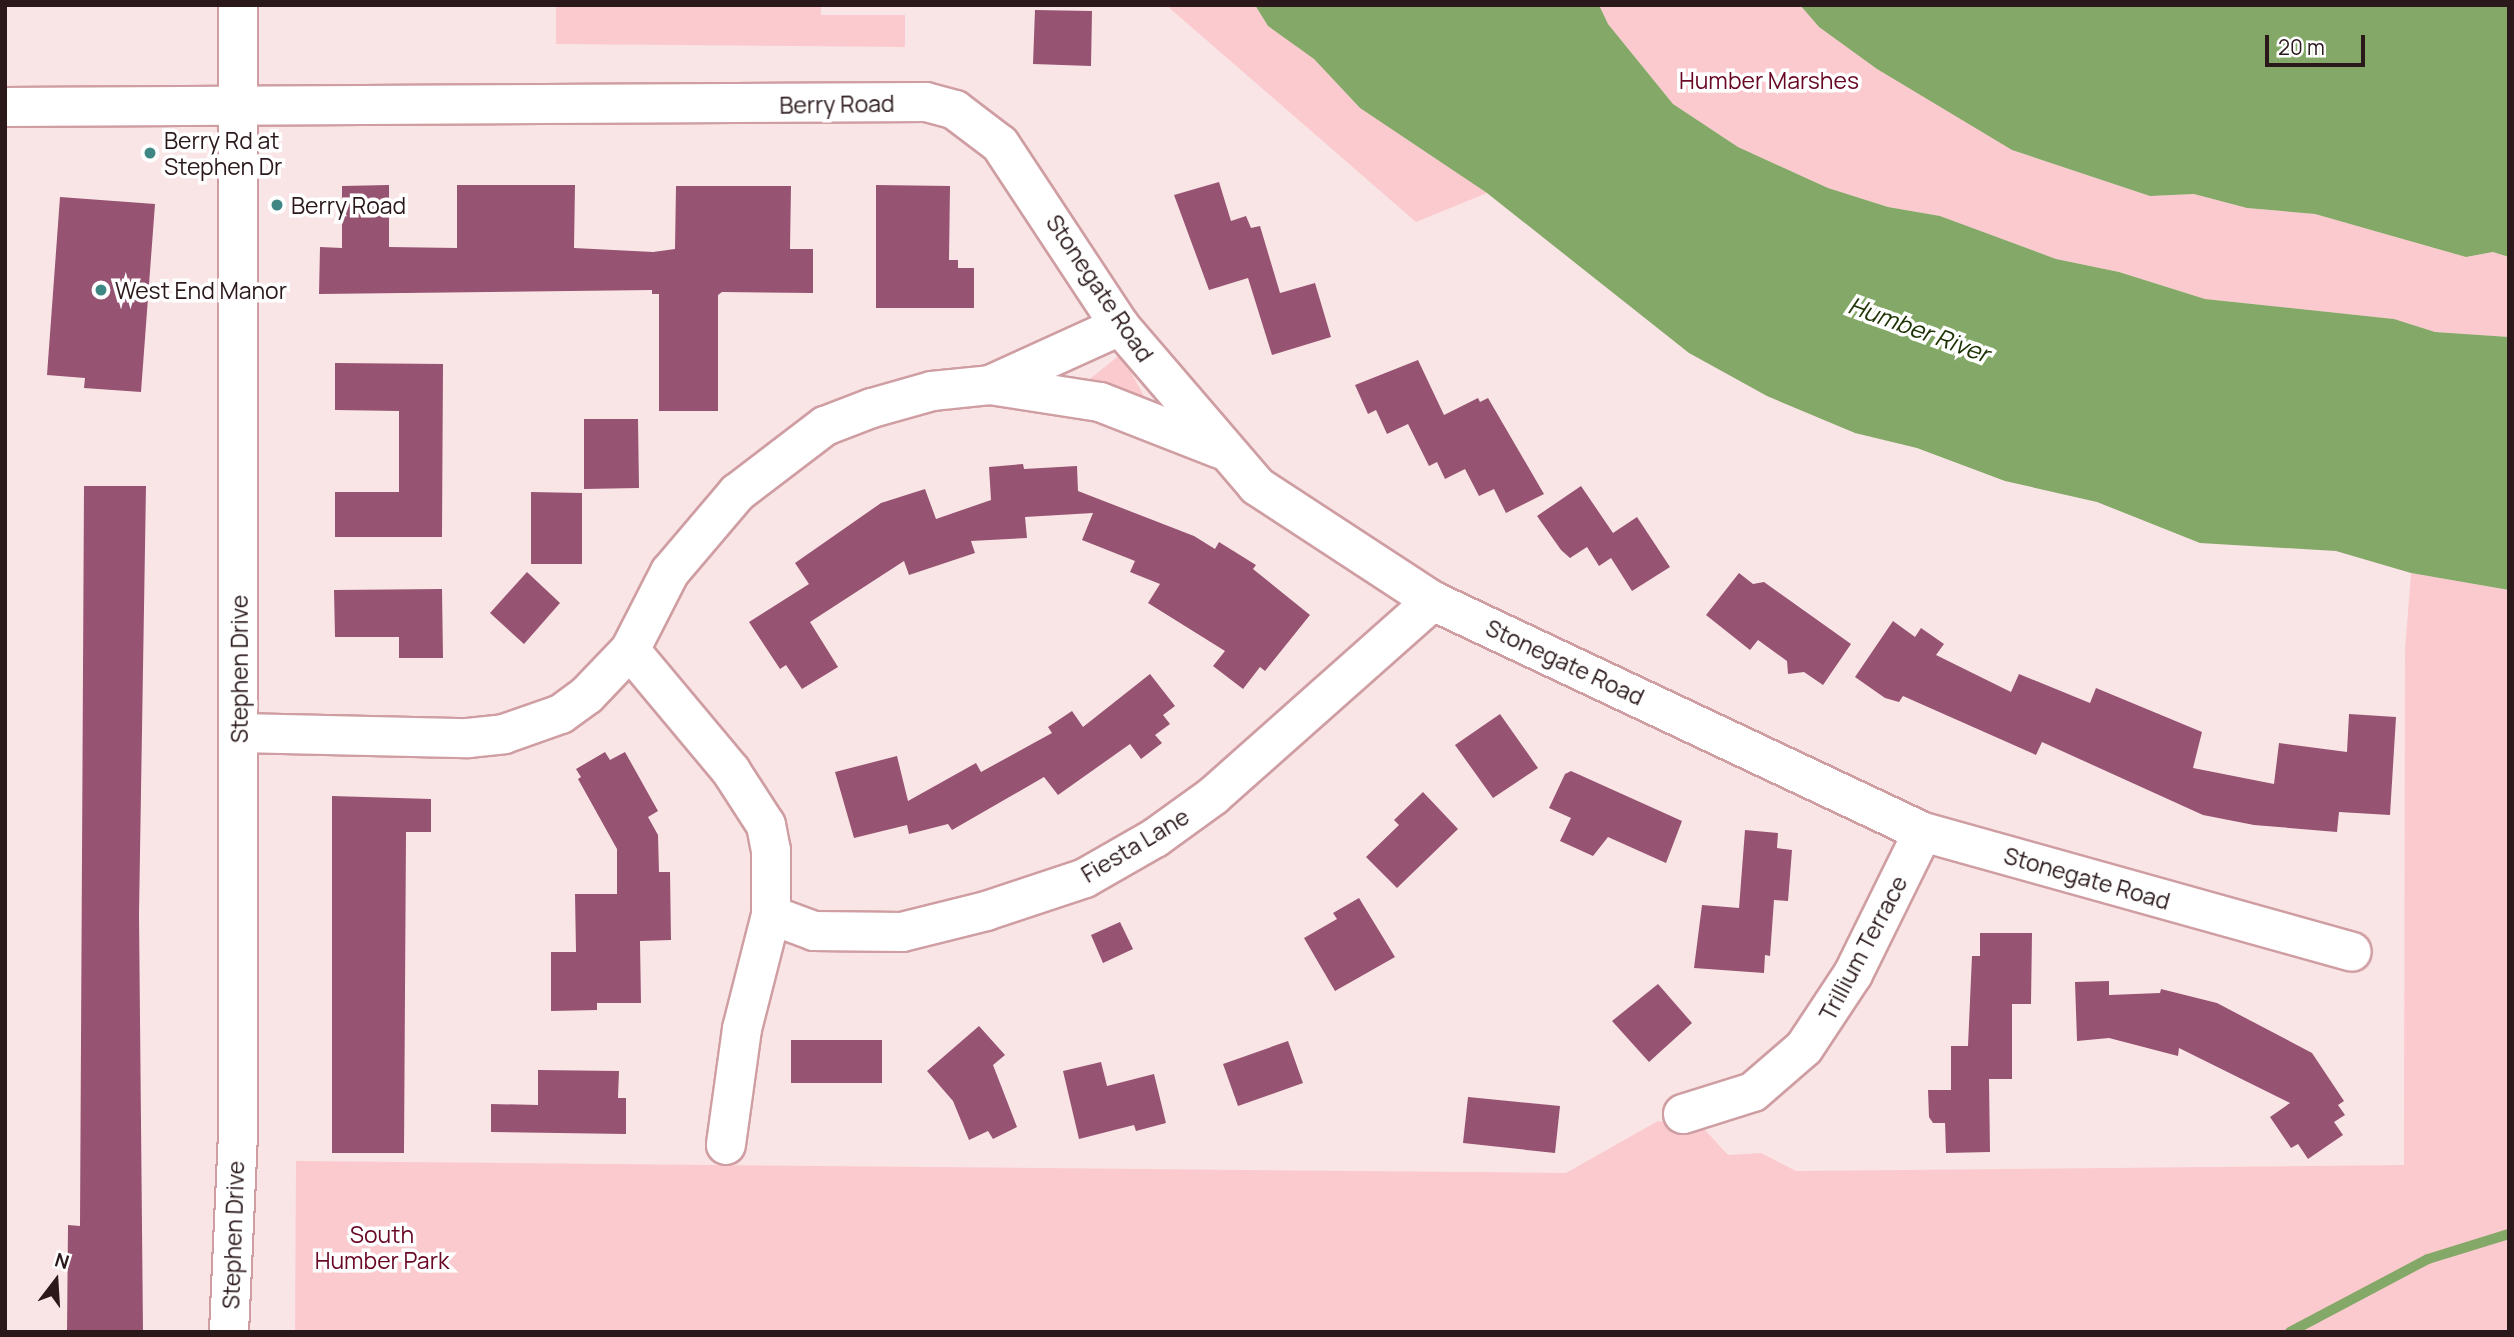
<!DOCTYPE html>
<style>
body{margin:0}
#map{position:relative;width:2514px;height:1337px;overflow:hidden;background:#fae5e6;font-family:Manrope,sans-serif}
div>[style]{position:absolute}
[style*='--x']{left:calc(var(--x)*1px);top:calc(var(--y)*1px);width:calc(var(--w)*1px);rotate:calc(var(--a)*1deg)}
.green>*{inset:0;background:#fbcace}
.water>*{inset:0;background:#84a867}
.stream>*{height:10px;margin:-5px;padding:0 5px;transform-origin:5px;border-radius:5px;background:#84a867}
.building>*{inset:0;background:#975372}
.roads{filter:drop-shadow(2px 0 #cf9ea3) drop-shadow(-2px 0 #cf9ea3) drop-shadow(0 2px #cf9ea3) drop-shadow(0 -2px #cf9ea3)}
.minor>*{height:38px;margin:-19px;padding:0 19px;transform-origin:19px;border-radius:19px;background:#fff}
.dots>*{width:19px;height:19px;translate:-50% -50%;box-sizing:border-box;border:4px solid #fff;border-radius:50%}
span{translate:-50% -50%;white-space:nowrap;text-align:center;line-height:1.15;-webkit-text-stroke:7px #fff;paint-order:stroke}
.park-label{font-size:23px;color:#690725}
.street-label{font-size:23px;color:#2a181a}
.poi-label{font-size:23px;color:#2a181a}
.left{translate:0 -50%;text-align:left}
.water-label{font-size:24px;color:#1c3203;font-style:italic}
.frame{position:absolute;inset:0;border:7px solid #2a181a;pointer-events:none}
.north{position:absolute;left:21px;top:1246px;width:70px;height:70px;-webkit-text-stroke:5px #fff;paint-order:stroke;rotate:17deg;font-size:19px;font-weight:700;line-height:28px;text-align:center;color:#2a181a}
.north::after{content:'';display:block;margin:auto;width:24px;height:32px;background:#2a181a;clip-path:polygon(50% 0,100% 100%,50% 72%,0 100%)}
.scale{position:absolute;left:2265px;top:35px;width:100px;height:32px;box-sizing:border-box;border:4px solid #2a181a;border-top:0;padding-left:9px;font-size:21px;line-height:24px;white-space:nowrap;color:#2a181a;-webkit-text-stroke:5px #fff;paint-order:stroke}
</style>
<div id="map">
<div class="green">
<i style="clip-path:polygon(556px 5px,821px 5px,821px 15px,905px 15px,905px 47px,556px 44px)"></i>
<i style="clip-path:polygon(1166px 5px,1255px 5px,1268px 26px,1314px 59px,1360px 108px,1487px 193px,1416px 222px)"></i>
<i style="clip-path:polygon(1599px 5px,1800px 5px,1819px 27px,1877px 69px,2012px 150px,2150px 196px,2194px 194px,2247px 208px,2315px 214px,2466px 257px,2493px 252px,2509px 257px,2509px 337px,2434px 332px,2394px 319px,2205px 299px,2119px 272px,2056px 259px,1940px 216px,1888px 207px,1828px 188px,1738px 147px,1673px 104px,1608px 24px)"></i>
<i style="clip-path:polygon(1121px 354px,1145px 398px,1086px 382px)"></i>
<i style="clip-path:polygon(2411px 573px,2509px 590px,2509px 1332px,295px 1332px,296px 1161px,1566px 1173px,1658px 1121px,1705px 1130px,1728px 1155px,1761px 1153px,1796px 1171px,2404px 1165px,2405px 650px)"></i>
</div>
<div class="water">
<i style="clip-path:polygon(1255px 5px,1599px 5px,1608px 24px,1673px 104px,1738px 147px,1828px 188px,1888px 207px,1940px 216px,2056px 259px,2119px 272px,2205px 299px,2394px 319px,2435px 332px,2509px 337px,2509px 590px,2411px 573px,2336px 551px,2200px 543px,2097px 502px,2005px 481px,1917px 448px,1855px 433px,1767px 396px,1689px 353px,1487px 193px,1360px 108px,1314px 59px,1268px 26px)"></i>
<i style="clip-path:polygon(1800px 5px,2509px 5px,2509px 257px,2493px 252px,2466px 257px,2315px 214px,2247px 208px,2194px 194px,2150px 196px,2012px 150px,1877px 69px,1819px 27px)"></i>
</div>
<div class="stream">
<i style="--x:2290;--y:1332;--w:156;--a:-27.9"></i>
<i style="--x:2428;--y:1259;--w:85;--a:-17.2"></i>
</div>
<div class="building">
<i style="clip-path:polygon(1035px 10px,1092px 11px,1091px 66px,1033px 64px)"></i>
<i style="clip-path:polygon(1219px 182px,1231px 221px,1246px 216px,1251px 228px,1260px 226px,1280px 293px,1315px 283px,1331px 337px,1272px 355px,1248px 278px,1209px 290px,1174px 195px)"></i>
<i style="clip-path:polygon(389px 185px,389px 247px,457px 248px,457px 185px,575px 185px,574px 248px,653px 252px,675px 249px,676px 186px,791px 186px,790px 249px,813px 249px,813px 293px,722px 292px,718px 295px,718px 411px,659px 411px,659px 294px,652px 294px,652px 290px,319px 294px,320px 247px,342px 248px,342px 186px)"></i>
<i style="clip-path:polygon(876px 185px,950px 186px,949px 260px,958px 260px,958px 268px,974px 268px,974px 308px,876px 308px)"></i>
<i style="clip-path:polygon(60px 197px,155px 204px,141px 392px,84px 388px,85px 378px,47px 375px)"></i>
<i style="clip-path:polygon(1418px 360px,1444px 415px,1478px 398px,1480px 402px,1488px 398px,1544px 494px,1506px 513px,1494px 489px,1479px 496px,1465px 469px,1445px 479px,1437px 462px,1429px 466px,1408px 424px,1387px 434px,1376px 410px,1368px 414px,1355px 385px)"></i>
<i style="clip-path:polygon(335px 363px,443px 364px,442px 537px,335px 537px,335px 492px,399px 492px,399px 411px,335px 410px)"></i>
<i style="clip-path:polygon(584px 419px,638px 419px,639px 488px,584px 489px)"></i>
<i style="clip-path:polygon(1023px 464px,1024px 469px,1077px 466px,1078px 491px,1194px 536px,1215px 549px,1219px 542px,1256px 565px,1253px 569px,1310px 615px,1265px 671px,1260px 667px,1243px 689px,1213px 666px,1225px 651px,1148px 603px,1160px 584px,1130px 572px,1135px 561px,1082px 540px,1093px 513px,1025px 517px,1027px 538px,971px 541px,975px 553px,909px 575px,904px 561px,810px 622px,838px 667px,802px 689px,786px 665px,780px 669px,749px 622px,809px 584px,795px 563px,881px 503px,925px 489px,936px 519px,991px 500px,989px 467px)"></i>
<i style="clip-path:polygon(84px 486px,146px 486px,139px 914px,143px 1332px,67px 1332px,68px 1225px,80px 1226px)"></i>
<i style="clip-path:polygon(1581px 486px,1613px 533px,1637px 517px,1670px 567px,1632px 591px,1611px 558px,1599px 566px,1587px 547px,1570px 558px,1561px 550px,1537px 516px)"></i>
<i style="clip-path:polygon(531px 492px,582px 493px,582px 564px,531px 564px)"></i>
<i style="clip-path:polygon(527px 572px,560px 603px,524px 644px,490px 613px)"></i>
<i style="clip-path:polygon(1739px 573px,1753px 584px,1764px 582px,1851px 644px,1823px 685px,1804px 672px,1788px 674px,1787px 661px,1758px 640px,1750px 650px,1706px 615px)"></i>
<i style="clip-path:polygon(442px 589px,443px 658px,399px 658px,399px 637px,335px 637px,334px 590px)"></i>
<i style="clip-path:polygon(1893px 621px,1915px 637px,1921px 628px,1944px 644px,1936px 655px,2011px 692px,2019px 674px,2090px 703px,2096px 688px,2202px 732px,2193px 768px,2274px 784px,2279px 743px,2347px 752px,2349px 714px,2396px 717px,2390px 815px,2339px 812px,2337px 832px,2254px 825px,2203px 815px,2042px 742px,2036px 755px,1903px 696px,1899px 702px,1885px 698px,1855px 677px)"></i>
<i style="clip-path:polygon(1150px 674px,1175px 706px,1163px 715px,1170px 724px,1155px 735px,1162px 743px,1141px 759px,1130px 744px,1058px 795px,1044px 777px,952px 830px,948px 824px,909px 834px,907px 825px,854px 838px,835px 772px,897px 756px,908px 801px,976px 763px,981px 772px,1052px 733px,1048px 727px,1072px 711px,1083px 727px)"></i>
<i style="clip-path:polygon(1500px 714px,1538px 768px,1493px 798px,1455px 745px)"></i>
<i style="clip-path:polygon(605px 752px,610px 760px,625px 752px,658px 811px,648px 817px,658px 835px,659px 872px,670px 872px,671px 940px,640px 941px,641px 1003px,597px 1003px,597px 1010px,551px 1011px,551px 952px,576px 952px,575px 894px,617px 894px,617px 849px,578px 779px,581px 777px,576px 769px)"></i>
<i style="clip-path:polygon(1571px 771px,1682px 821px,1666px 863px,1608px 837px,1593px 856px,1560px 841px,1571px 818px,1549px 808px,1565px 774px)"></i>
<i style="clip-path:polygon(1423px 792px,1458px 829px,1397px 888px,1366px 857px,1399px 825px,1394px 820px)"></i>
<i style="clip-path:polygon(332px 796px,431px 799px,431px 832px,406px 832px,404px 1153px,332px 1153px)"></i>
<i style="clip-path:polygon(1745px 830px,1778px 833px,1777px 848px,1792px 850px,1788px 901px,1774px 900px,1770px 956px,1765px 955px,1764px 973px,1694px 968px,1702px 905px,1739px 908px)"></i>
<i style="clip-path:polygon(1359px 898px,1395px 957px,1335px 991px,1304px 938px,1337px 919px,1333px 913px)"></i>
<i style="clip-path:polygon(1120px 922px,1133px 949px,1103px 963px,1091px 935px)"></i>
<i style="clip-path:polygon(1980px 933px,2032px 933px,2031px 1004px,2012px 1004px,2012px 1079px,1989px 1079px,1990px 1152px,1946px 1153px,1945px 1123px,1933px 1123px,1929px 1117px,1928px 1090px,1951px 1090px,1951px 1046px,1968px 1046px,1972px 956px,1980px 956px)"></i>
<i style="clip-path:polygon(2109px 981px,2109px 995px,2160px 993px,2161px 989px,2217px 1003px,2312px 1053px,2344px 1101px,2338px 1105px,2345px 1115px,2334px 1122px,2343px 1135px,2308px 1159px,2298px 1144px,2291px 1148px,2270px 1117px,2290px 1103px,2179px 1048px,2178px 1056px,2109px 1038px,2077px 1041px,2075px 982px)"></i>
<i style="clip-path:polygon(1658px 984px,1692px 1023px,1649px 1062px,1612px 1021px)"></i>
<i style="clip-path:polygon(979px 1026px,1005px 1055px,993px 1065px,1017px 1127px,993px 1139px,988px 1131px,969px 1140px,953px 1101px,927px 1071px)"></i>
<i style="clip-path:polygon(791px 1040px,882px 1040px,882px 1083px,791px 1083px)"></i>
<i style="clip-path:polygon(1288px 1041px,1303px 1083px,1238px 1106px,1223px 1064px)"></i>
<i style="clip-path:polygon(1101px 1062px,1107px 1086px,1154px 1074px,1166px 1123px,1136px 1131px,1134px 1125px,1079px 1139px,1063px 1071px)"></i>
<i style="clip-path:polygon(538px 1070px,619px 1071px,618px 1098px,626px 1098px,626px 1134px,491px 1132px,491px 1104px,538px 1105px)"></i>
<i style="clip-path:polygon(1468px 1097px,1560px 1106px,1555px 1153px,1463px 1143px)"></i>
</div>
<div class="roads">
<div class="minor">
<i style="--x:5;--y:107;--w:921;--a:-0.31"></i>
<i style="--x:926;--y:102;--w:30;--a:15"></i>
<i style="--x:955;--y:110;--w:56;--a:37.1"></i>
<i style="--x:1000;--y:144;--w:218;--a:56.6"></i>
<i style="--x:1120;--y:326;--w:211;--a:49.4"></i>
<i style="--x:1257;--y:486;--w:210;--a:33.2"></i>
<i style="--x:1433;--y:601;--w:542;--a:25.24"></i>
<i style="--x:1923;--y:832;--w:445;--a:15.6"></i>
<i style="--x:990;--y:385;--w:143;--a:-24.4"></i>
<i style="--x:630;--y:650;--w:158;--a:50.1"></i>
<i style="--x:731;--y:771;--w:64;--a:57.1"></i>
<i style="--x:766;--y:825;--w:25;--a:79"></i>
<i style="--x:771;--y:850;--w:65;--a:90"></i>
<i style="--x:771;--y:915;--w:118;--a:104.3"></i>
<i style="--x:742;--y:1029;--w:117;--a:97.9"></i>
<i style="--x:239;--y:733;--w:229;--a:1.3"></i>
<i style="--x:468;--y:738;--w:36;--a:-6"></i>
<i style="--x:504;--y:734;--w:60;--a:-19.3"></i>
<i style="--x:561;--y:714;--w:32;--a:-36"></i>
<i style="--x:587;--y:695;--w:62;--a:-46.3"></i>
<i style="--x:630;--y:650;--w:88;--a:-62.9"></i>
<i style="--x:670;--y:572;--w:104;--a:-49.7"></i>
<i style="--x:737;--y:493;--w:111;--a:-37.3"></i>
<i style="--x:825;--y:426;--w:50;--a:-21"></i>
<i style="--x:872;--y:408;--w:62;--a:-15.8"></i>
<i style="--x:932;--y:391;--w:58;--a:-5.9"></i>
<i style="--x:990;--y:385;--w:111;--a:8.8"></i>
<i style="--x:1100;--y:402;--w:129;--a:21.4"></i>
<i style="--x:771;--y:915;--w:46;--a:20.4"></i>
<i style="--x:814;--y:931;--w:88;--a:0.7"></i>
<i style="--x:902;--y:932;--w:87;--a:-14"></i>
<i style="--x:986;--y:911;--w:104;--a:-18.4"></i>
<i style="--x:1085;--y:878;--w:81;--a:-29.7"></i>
<i style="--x:1155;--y:838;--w:72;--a:-35.9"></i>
<i style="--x:1213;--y:796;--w:294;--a:-41.6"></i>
<i style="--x:1683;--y:1114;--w:73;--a:-17.4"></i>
<i style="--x:1753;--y:1092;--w:67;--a:-40.8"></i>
<i style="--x:1804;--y:1048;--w:89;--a:-56.5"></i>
<i style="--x:1853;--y:974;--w:158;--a:-63.8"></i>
<i style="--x:229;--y:1332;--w:198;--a:-87.4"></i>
<i style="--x:238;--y:1134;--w:1129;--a:-90"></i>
</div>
</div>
<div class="dots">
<i style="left:150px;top:153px;background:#3f8784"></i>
<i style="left:277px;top:205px;background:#3f8784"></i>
<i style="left:101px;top:290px;background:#3f8784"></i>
</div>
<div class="park-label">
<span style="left:1769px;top:80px">Humber Marshes</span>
<span style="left:382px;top:1247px">South<br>Humber Park</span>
</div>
<div class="street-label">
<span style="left:837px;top:104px;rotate:-1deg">Berry Road</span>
<span style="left:1100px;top:288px;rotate:56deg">Stonegate Road</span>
<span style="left:1565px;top:662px;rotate:25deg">Stonegate Road</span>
<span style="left:239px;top:669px;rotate:-90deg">Stephen Drive</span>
<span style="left:1135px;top:845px;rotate:-31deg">Fiesta Lane</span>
<span style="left:2087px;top:878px;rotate:16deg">Stonegate Road</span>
<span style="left:1863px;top:948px;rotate:-62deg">Trillium Terrace</span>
<span style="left:233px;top:1235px;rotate:-88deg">Stephen Drive</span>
</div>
<div class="poi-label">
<span class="left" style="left:164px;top:153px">Berry Rd at<br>Stephen Dr</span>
<span class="left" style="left:291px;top:205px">Berry Road</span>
<span class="left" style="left:115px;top:290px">West End Manor</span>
</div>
<div class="water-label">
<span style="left:1919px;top:329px;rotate:20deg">Humber River</span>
</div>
<div class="frame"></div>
<div class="north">N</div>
<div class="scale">20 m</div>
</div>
